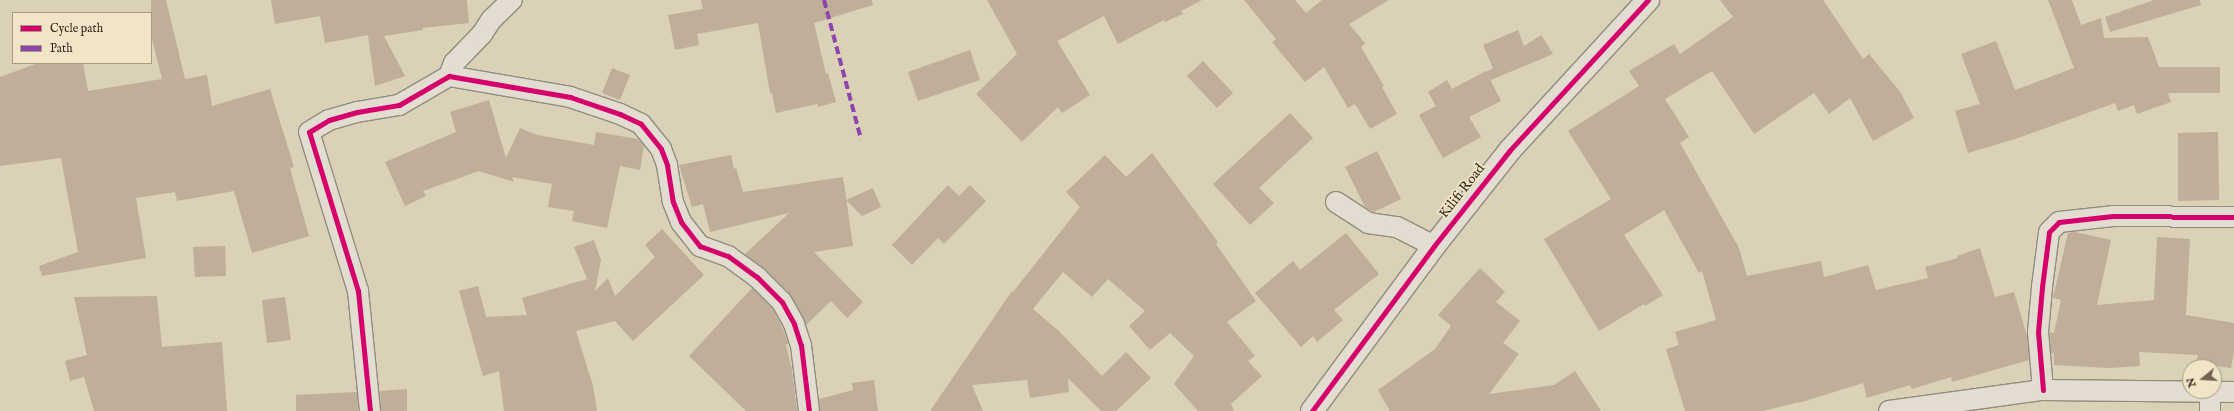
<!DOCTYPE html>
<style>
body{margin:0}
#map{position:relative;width:2234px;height:411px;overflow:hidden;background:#dad1b7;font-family:"IM FELL English",serif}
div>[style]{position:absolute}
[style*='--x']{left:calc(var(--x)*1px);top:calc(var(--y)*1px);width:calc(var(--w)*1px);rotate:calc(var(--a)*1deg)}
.building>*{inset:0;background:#beae9a}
.roads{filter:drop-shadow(1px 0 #928c7d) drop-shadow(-1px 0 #928c7d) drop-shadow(0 1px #928c7d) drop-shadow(0 -1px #928c7d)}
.street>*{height:20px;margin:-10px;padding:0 10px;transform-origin:10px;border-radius:10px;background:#e2ddd0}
.secondary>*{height:22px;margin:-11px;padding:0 11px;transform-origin:11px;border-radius:11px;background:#e2ddd0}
.quiet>*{height:4px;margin-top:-2px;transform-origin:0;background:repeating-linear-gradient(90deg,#8e44ad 0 8px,transparent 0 12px)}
.cycleway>*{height:5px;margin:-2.5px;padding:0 2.5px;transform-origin:2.5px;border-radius:2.5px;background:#d6006c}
span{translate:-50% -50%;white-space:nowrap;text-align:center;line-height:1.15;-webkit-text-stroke:3.5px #f0e6c7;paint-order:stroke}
.street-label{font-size:14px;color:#37291f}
.legend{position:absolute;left:12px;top:12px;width:140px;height:52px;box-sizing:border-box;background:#f0e6c7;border:1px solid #a69a84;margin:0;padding:5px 7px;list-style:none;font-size:12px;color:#37291f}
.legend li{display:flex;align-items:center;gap:8px;height:20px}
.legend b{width:20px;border:1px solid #a69a84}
.north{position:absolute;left:2182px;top:359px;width:40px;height:40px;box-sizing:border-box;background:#f0e6c7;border:1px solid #a69a84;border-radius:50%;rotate:252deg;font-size:11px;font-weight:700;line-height:16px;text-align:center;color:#37291f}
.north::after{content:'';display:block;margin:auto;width:14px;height:18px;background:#706454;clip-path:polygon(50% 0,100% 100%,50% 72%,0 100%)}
</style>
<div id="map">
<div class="building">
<i style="clip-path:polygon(151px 0,166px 0,185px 79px,207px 75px,212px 106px,270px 89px,294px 167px,290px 168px,309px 236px,252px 253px,234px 191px,177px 201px,175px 192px,136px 198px,146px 258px,42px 276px,39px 266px,78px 252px,61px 158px,0 166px,0 77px,38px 63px,83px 63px,88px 91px,162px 79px,151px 35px)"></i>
<i style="clip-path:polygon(271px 0,467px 0,469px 23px,422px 28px,423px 30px,384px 36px,405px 76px,375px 86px,368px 35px,325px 43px,320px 16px,275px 24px)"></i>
<i style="clip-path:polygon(701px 0,872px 0,873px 5px,814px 23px,826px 74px,828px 73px,836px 102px,818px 107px,817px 104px,776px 113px,772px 93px,770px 93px,758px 23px,697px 34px,699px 45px,675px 50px,668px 15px,703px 9px)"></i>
<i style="clip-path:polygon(987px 0,1202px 0,1181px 11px,1183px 14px,1165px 22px,1164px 20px,1118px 44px,1104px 16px,1057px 41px,1090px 95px,1062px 113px,1058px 107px,1022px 142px,976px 94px,1017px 54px)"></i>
<i style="clip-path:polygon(1244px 0,1295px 0,1306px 13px,1322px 0,1389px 0,1349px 24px,1365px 43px,1361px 47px,1384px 86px,1382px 87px,1397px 114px,1370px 129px,1355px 104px,1348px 108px,1324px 67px,1305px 82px,1272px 42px,1276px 39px)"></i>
<i style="clip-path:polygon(1720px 0,1823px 0,1863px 59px,1869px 54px,1901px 93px,1914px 118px,1873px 141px,1850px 98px,1829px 114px,1814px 93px,1754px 134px,1712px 71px,1665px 99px,1689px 137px,1680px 143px,1739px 248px,1747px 276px,1821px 261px,1824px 277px,1868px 265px,1876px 290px,1928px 278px,1925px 267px,1958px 258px,1957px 256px,1980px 248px,1995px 297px,2014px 292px,2027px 336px,2029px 360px,1952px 382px,1951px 377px,1912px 389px,1910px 385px,1867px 398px,1863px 383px,1799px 403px,1799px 402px,1763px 411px,1685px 411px,1666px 349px,1679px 345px,1675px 332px,1716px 320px,1702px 271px,1699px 273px,1664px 210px,1624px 235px,1663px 295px,1645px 306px,1644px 304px,1599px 331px,1544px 239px,1611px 199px,1568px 131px,1639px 86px,1629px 71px,1674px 44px,1680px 54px,1733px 17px)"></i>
<i style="clip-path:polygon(2048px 0,2072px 0,2081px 25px,2101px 18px,2104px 38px,2148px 37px,2159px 67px,2220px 67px,2220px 93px,2168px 93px,2171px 102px,2137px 114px,2134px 105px,2118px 111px,2115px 103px,2018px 138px,1968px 153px,1955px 111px,1980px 104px,1961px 54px,1996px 41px,2015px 90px,2074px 68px)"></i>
<i style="clip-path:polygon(2154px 0,2200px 0,2201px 5px,2110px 32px,2105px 17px)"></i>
<i style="clip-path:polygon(1518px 30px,1524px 46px,1541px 35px,1553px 54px,1491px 80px,1486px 72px,1493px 68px,1483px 45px)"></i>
<i style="clip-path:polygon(970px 50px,980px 80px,918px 101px,908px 72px)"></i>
<i style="clip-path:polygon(1203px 61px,1233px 93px,1217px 108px,1187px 76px)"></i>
<i style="clip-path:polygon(612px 68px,630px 75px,620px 100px,602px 93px)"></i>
<i style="clip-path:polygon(1486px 71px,1501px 101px,1469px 117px,1481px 137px,1443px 158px,1419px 115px,1436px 106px,1428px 92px,1447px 80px,1452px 89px)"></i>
<i style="clip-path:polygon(489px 100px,506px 158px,520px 128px,537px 135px,594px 145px,596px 132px,638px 139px,644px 146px,640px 170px,620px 166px,607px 228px,572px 221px,574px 211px,548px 207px,552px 184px,512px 177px,514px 182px,479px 171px,423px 191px,426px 196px,405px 206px,385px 162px,456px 132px,450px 112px)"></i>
<i style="clip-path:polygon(1290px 113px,1313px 138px,1259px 188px,1274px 203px,1250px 225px,1213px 184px)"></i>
<i style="clip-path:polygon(2218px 132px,2219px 200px,2178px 201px,2178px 133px)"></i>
<i style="clip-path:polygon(1377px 151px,1401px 199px,1374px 212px,1365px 207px,1345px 167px)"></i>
<i style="clip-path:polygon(1152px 153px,1218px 242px,1216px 244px,1256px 301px,1227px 322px,1255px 356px,1248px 361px,1262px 376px,1231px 404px,1234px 411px,1198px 411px,1174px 384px,1194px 356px,1170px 333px,1150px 350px,1129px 326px,1145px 311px,1108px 279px,1092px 297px,1063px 272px,1033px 309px,1059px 331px,1102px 376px,1126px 352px,1151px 378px,1116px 411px,1101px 411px,1068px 378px,1069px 392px,1030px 398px,1027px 380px,972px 385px,983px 411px,930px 411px,1012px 291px,1013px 292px,1080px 207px,1066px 192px,1105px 155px,1126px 177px)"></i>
<i style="clip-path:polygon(731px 155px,734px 169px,736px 168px,743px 192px,843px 177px,853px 246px,814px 252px,863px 302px,847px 318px,831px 301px,806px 325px,790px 294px,765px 269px,745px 254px,789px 213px,710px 232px,703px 204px,692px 207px,679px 165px)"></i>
<i style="clip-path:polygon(948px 185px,959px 196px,970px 185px,986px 201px,944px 244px,938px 238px,912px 265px,892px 245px)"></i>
<i style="clip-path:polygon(873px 188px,881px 207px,862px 216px,846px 200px)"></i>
<i style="clip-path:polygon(662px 229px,704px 275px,633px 341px,615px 321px,576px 331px,593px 386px,597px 411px,504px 411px,499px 371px,483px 376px,459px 291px,478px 286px,486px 317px,527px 315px,522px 298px,587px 279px,574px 247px,594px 240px,601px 260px,595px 291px,608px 278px,615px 296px,655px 257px,645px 245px)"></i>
<i style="clip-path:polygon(2075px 232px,2111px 240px,2097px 305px,2154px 300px,2157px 237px,2190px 239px,2186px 315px,2234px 323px,2234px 352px,2231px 368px,2196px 363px,2198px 355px,2139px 352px,2140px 366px,2109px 368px,2054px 365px,2054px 353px,2051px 354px,2050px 332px,2054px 333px,2061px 300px,2053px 298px,2068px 233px)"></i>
<i style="clip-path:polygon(1346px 233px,1379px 274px,1334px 310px,1343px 320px,1317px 342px,1313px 336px,1301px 347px,1255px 293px,1293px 261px,1300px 270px)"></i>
<i style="clip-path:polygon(225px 246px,226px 276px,195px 277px,193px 247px)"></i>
<i style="clip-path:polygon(1480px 268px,1505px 292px,1496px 302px,1520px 321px,1503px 343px,1519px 354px,1489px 394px,1554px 385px,1575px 371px,1601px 411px,1390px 411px,1378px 390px,1435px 349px,1451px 326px,1438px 315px)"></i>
<i style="clip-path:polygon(752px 288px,773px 309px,783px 329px,788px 343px,786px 345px,792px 370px,797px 411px,746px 411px,689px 356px)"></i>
<i style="clip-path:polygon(157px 296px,162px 347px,222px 342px,227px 411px,94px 411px,84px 377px,70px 381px,65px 361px,87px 355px,74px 297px)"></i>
<i style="clip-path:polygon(285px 297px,291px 340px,267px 343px,262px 300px)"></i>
<i style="clip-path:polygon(874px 380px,878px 411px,820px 411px,819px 399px,853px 390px,852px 383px)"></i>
<i style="clip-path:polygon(407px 389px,407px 411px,381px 411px,380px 391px)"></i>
<i style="clip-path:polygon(357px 392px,358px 411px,296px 411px,296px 395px)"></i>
</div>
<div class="roads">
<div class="street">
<i style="--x:449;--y:76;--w:14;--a:-69"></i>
<i style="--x:454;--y:63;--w:40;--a:-46"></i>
<i style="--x:482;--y:34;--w:17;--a:-57"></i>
<i style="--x:491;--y:20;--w:29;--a:-44"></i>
<i style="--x:1336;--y:202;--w:38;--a:33"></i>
<i style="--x:1368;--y:223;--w:29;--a:8"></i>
<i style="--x:1397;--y:227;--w:42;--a:27.2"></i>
<i style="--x:2043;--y:390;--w:58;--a:-94.9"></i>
<i style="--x:2038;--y:332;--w:45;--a:-84.9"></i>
<i style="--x:2042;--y:287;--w:55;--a:-82.7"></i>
<i style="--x:2049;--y:232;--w:14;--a:-45"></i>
<i style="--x:2059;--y:222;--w:54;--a:-6.3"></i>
<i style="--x:2113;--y:216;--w:121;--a:0.5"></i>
<i style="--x:370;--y:411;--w:121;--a:-95.7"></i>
<i style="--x:358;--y:291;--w:166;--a:-107.1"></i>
<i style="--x:309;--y:132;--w:23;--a:-31"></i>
<i style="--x:329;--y:120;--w:29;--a:-16"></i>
<i style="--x:357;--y:112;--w:43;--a:-9.5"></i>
<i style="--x:399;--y:105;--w:58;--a:-30.1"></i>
<i style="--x:449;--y:76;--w:123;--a:9.8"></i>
<i style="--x:570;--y:97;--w:53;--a:18.8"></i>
<i style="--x:620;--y:114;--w:23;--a:25"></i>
<i style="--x:641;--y:124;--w:32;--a:51"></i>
<i style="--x:661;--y:149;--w:17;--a:69"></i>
<i style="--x:667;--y:165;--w:37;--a:81"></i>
<i style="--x:673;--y:202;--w:22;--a:68"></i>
<i style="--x:681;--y:222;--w:31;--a:52"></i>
<i style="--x:700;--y:246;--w:30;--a:20"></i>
<i style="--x:728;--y:256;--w:36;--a:36"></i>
<i style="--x:757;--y:277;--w:35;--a:45"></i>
<i style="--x:782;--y:302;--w:25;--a:61"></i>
<i style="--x:794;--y:324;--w:22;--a:72"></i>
<i style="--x:801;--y:345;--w:66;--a:83.1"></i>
<i style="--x:1889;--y:411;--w:155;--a:-7.8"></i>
<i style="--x:2043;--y:390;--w:191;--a:0.6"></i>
<i style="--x:2210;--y:411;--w:20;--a:-90"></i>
</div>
<div class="secondary">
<i style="--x:1312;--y:411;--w:205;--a:-53.5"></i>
<i style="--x:1434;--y:246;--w:122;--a:-51.6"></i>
<i style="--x:1510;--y:150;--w:204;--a:-47.4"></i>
</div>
</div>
<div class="quiet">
<i style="--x:824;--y:0;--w:144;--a:75.1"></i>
</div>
<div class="cycleway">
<i style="--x:2043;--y:390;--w:58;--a:-94.9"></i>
<i style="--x:2038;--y:332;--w:45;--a:-84.9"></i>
<i style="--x:2042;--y:287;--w:55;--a:-82.7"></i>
<i style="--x:2049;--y:232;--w:14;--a:-45"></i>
<i style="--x:2059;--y:222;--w:54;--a:-6.3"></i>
<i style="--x:2113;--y:216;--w:121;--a:0.5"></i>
<i style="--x:370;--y:411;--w:121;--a:-95.7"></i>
<i style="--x:358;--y:291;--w:166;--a:-107.1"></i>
<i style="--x:309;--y:132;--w:23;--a:-31"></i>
<i style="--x:329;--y:120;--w:29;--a:-16"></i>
<i style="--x:357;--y:112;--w:43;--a:-9.5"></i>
<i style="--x:399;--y:105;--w:58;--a:-30.1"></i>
<i style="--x:449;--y:76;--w:123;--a:9.8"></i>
<i style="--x:570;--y:97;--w:53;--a:18.8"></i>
<i style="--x:620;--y:114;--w:23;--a:25"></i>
<i style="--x:641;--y:124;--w:32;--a:51"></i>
<i style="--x:661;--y:149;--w:17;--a:69"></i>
<i style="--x:667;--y:165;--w:37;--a:81"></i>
<i style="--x:673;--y:202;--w:22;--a:68"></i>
<i style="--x:681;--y:222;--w:31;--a:52"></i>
<i style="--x:700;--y:246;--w:30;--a:20"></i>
<i style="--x:728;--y:256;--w:36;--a:36"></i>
<i style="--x:757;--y:277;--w:35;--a:45"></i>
<i style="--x:782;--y:302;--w:25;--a:61"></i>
<i style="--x:794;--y:324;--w:22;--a:72"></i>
<i style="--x:801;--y:345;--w:66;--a:83.1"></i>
<i style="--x:1312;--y:411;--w:205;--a:-53.5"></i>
<i style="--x:1434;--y:246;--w:122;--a:-51.6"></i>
<i style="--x:1510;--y:150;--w:204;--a:-47.4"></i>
</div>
<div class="street-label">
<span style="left:1462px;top:191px;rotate:-52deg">Kilifi Road</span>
</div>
<ul class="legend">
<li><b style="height:5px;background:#d6006c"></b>Cycle path</li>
<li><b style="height:5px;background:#8e44ad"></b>Path</li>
</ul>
<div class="north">N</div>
</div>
